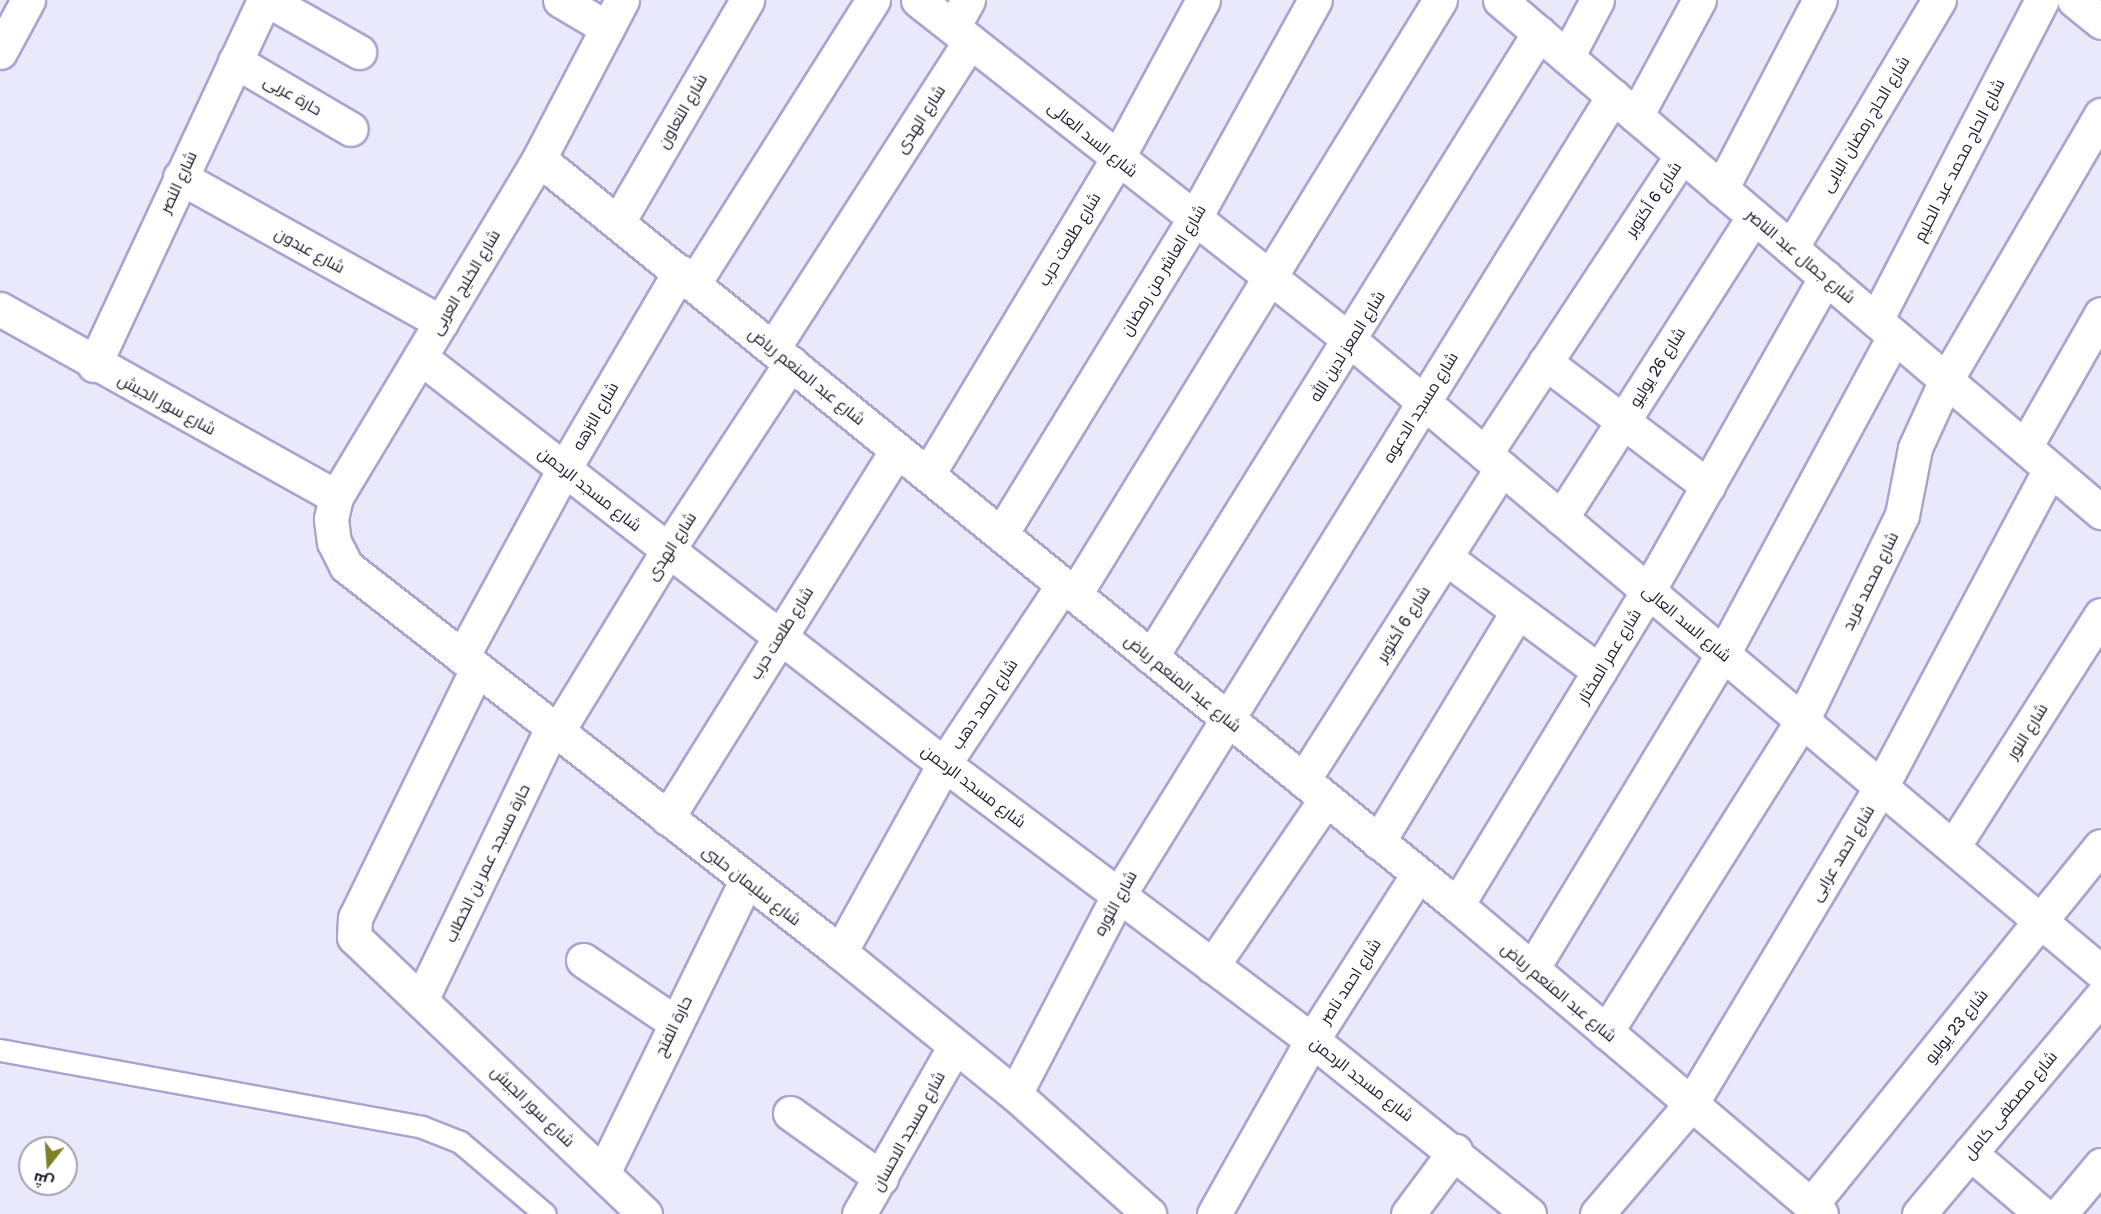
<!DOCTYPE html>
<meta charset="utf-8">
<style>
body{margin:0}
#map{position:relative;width:2101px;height:1214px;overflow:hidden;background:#eae8fb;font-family:"Golos Text",Cairo,sans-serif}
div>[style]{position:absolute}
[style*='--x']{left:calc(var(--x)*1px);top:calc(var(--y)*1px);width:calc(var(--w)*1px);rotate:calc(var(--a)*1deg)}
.roads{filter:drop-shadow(2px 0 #a9a3d0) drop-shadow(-2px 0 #a9a3d0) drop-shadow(0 2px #a9a3d0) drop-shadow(0 -2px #a9a3d0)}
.service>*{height:21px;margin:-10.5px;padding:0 10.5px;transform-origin:10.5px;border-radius:10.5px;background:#fff}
.minor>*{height:33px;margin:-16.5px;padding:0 16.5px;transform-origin:16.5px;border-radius:16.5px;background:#fff}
span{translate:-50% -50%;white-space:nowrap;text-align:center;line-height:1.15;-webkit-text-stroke:4.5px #fff;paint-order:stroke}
.street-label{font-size:16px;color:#1a1828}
.north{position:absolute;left:18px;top:1136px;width:60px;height:60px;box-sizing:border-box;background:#fff;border:2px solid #a3a3a9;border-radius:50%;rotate:197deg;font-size:16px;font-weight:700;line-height:24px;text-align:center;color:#1a1828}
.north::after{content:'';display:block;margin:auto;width:21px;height:27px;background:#7e802a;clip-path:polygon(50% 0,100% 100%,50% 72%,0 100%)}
</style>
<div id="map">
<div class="roads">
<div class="service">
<i style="--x:0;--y:1050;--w:429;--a:10.3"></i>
<i style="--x:422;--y:1127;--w:41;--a:21.5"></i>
<i style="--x:460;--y:1142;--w:111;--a:40.3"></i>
</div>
<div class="minor">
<i style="--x:268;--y:0;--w:105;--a:29.7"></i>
<i style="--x:560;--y:0;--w:55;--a:30.8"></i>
<i style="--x:622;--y:0;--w:179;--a:117.6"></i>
<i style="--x:539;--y:159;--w:394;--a:121"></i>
<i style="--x:336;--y:497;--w:23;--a:103"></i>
<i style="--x:331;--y:519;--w:23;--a:83"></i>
<i style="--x:334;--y:542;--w:27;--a:63"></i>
<i style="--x:346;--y:566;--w:627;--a:38"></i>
<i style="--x:840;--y:952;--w:225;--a:39.1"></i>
<i style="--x:1015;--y:1094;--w:180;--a:41.8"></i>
<i style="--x:918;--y:0;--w:551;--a:38.22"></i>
<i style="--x:1351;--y:341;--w:980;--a:40.08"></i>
<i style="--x:1500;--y:0;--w:790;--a:40.43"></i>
<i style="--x:2074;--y:0;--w:35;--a:39"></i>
<i style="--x:953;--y:27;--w:31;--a:-61"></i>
<i style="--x:0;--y:52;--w:59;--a:-61.7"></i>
<i style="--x:1567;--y:57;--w:64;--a:-62.2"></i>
<i style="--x:235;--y:61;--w:134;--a:30.4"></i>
<i style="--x:1636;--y:116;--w:132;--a:-61.5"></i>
<i style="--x:539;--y:159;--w:1183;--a:39.1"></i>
<i style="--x:1457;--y:905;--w:477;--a:40.3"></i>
<i style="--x:180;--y:177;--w:299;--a:29.1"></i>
<i style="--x:1721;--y:189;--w:213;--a:-62.4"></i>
<i style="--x:618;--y:222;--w:257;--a:-59.8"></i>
<i style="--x:1791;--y:248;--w:289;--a:-59.2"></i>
<i style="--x:694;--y:283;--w:335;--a:-57.7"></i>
<i style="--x:0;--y:309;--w:385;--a:29.2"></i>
<i style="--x:1876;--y:320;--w:360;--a:-62.6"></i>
<i style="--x:773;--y:348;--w:365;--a:-57.3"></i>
<i style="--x:420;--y:357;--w:663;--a:37.84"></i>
<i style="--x:944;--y:764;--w:460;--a:36.9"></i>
<i style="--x:1312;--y:1040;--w:278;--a:38.7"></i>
<i style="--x:1545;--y:362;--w:205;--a:37.3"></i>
<i style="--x:94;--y:365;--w:403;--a:-65"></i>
<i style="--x:2025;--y:447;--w:153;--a:-60.3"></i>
<i style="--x:1485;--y:454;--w:358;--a:-56.6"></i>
<i style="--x:928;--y:474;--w:367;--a:-59"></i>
<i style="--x:1117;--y:159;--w:181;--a:-61.6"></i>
<i style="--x:1561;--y:518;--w:358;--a:-57.4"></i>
<i style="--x:1001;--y:534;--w:369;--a:-58.5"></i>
<i style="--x:1194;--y:219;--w:250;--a:-61.1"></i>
<i style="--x:1445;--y:557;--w:192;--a:36.5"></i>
<i style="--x:1075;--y:594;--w:697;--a:-58.43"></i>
<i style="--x:462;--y:657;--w:214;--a:-61.5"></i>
<i style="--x:564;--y:469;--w:229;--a:-59.6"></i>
<i style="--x:1151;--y:657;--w:735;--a:-58.13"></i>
<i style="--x:477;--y:669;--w:277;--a:116.1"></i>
<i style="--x:355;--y:918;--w:19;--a:93"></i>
<i style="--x:354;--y:937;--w:402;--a:43.6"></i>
<i style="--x:557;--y:732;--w:213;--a:-58.6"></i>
<i style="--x:668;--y:550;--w:224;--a:-56.7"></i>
<i style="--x:1303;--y:780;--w:370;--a:-57.5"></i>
<i style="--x:667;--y:818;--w:434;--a:-58"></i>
<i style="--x:1378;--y:842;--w:270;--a:-58.8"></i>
<i style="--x:1953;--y:847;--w:275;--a:-57.5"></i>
<i style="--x:1457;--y:905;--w:368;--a:-58.7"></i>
<i style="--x:1648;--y:591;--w:361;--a:-60.5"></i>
<i style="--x:840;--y:952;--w:215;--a:-61"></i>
<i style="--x:944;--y:764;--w:215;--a:-56.4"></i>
<i style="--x:583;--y:960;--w:110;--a:34.3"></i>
<i style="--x:1212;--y:966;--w:202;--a:-55.7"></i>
<i style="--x:1532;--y:969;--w:368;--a:-58.8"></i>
<i style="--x:1723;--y:654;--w:361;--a:-61.7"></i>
<i style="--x:422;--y:998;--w:300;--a:-64.3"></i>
<i style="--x:1606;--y:1032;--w:368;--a:-57.8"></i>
<i style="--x:1802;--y:721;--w:229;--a:-64.1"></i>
<i style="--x:1902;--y:515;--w:68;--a:-79"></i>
<i style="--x:1915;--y:448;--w:75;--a:-65.5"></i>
<i style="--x:1946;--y:380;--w:307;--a:-59.7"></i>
<i style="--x:1015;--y:1094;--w:223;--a:-62.5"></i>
<i style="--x:1118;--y:896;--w:941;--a:-58.25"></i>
<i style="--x:790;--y:1113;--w:112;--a:35.5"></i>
<i style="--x:1970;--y:1153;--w:94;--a:40.3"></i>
<i style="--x:603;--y:1173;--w:325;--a:-63.9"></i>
<i style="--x:1811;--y:1205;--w:461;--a:-51.1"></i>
<i style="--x:859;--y:1214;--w:193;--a:-60.3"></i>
<i style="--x:1214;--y:1214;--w:200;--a:-60.6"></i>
<i style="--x:1312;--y:1040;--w:197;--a:-57.4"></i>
<i style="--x:1408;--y:1214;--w:79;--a:-53.3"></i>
<i style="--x:1597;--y:1214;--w:145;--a:-49.5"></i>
<i style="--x:1691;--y:1104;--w:370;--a:-59.1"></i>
<i style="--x:1881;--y:787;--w:360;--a:-62"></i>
<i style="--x:1919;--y:1214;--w:283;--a:-50"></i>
<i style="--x:2060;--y:1214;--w:64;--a:-50.1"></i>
</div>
</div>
<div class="street-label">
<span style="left:293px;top:95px;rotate:30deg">حارة عربى</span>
<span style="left:682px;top:111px;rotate:-60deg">شارع التعاون</span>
<span style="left:920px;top:119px;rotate:-57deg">شارع الهدى</span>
<span style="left:1865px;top:124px;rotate:-59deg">شارع الحاج رمضان البابى</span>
<span style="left:1093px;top:139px;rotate:39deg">شارع السد العالى</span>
<span style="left:1959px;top:160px;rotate:-63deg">شارع الحاج محمد عبد الحليم</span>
<span style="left:178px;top:182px;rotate:-65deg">شارع النصر</span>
<span style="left:1653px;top:199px;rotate:-56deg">شارع 6 أكتوبر</span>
<span style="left:1069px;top:239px;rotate:-59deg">شارع طلعت حرب</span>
<span style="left:310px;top:250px;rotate:29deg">شارع عبدون</span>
<span style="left:1801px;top:256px;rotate:40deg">شارع جمال عبد الناصر</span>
<span style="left:1163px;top:270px;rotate:-59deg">شارع العاشر من رمضان</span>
<span style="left:465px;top:282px;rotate:-59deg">شارع الخليج العربى</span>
<span style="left:1347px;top:346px;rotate:-58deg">شارع المعز لدين الله</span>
<span style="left:1657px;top:367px;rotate:-58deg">شارع 26 يوليو</span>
<span style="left:807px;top:376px;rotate:39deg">شارع عبد المنعم رياض</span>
<span style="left:167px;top:404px;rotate:29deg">شارع سور الجيش</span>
<span style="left:1420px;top:407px;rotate:-58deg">شارع مسجد الدعوه</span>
<span style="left:595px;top:416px;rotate:-60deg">شارع النزهه</span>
<span style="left:590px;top:489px;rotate:38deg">شارع مسجد الرحمن</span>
<span style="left:671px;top:546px;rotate:-57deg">شارع الهدى</span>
<span style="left:1870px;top:581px;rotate:-64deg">شارع محمد فريد</span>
<span style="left:1687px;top:623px;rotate:40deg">شارع السد العالى</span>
<span style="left:1403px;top:624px;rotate:-58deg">شارع 6 أكتوبر</span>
<span style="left:781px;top:633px;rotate:-58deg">شارع طلعت حرب</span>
<span style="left:1609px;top:656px;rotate:-59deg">شارع عمر المختار</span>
<span style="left:1183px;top:683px;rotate:39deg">شارع عبد المنعم رياض</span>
<span style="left:984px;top:704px;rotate:-56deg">شارع احمد دهب</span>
<span style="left:2027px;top:731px;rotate:-58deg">شارع النور</span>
<span style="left:974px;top:786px;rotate:37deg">شارع مسجد الرحمن</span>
<span style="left:1842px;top:853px;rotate:-59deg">شارع احمد عرابى</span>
<span style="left:487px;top:863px;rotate:-64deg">حارة مسجد عمر بن الخطاب</span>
<span style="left:752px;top:885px;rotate:38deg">شارع سليمان حلبى</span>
<span style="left:1115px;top:903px;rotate:-61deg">شارع الثوره</span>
<span style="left:1350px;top:981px;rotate:-57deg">شارع احمد ناصر</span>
<span style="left:1559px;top:992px;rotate:40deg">شارع عبد المنعم رياض</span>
<span style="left:673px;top:1026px;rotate:-64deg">حارة الفتح</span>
<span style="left:1956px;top:1026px;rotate:-51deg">شارع 23 يوليو</span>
<span style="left:1362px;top:1079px;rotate:38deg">شارع مسجد الرحمن</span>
<span style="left:2010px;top:1105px;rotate:-50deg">شارع مصطفى كامل</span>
<span style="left:533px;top:1106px;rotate:44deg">شارع سور الجيش</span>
<span style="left:908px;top:1131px;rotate:-61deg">شارع مسجد الاحسان</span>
</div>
<div class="north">ش</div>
</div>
